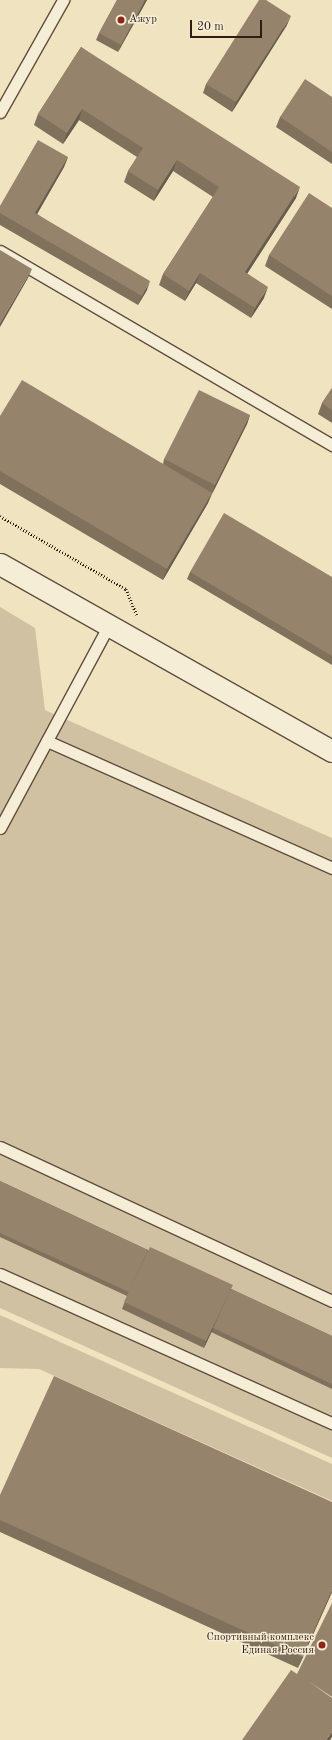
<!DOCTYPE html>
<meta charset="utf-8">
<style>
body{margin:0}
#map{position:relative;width:332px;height:1740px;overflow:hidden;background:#f0e3c0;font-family:"Old Standard TT",serif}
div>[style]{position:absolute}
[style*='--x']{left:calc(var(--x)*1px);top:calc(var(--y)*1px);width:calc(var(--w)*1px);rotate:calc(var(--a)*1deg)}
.green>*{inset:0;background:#d0c1a2}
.path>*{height:2.5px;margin-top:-1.25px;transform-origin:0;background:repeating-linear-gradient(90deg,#331b12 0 1px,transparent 0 3px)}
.roads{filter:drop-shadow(1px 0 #624d3e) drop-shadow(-1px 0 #624d3e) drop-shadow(0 1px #624d3e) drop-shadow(0 -1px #624d3e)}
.service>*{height:11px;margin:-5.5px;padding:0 5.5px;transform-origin:5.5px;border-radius:5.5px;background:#f5edd6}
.minor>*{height:21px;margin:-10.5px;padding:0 10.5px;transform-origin:10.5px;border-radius:10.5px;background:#f5edd6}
.wall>*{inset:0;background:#80715d}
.shaded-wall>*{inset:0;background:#685c4c}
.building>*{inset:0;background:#95836c}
.dots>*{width:11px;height:11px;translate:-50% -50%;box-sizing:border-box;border:2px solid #f5edd6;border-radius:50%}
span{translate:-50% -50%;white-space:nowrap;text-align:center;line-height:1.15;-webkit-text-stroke:3px #f5edd6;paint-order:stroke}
.poi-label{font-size:11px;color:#331b12}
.left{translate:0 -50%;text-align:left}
.right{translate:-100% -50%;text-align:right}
.scale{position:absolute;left:190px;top:20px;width:72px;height:18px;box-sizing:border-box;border:2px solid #331b12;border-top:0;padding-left:5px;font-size:12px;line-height:14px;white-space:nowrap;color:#331b12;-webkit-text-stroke:3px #f5edd6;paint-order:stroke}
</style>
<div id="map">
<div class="green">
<i style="clip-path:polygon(0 607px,35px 628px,45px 710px,332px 838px,332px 1458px,0 1308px)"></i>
<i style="clip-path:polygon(0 1315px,332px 1464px,332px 1501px,39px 1369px,0 1368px)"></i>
</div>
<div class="path">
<i style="--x:0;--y:516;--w:146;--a:30.1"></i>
<i style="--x:126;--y:589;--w:28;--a:67"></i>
</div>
<div class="roads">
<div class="service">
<i style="--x:0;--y:112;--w:129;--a:-60.6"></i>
<i style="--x:0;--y:251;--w:385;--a:30.3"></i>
<i style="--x:47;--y:741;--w:312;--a:24"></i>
<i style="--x:0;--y:828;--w:230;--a:-61.8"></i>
<i style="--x:0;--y:1147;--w:366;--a:24.9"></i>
<i style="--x:0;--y:1274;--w:364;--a:24.2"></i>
</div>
<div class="minor">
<i style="--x:0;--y:564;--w:381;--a:29.4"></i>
</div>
</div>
<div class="wall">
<i style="clip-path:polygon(117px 0,147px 0,118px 52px,96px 40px,99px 33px)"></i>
<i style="clip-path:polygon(287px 25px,232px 112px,203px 93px,206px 84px)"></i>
<i style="clip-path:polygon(81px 47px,296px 198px,247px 274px,264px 298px,251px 318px,196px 283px,185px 301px,159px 285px,163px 274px,213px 197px,173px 171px,154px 201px,124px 182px,128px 171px,137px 157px,79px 120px,63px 144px,34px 125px,38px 114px)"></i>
<i style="clip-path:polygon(332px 97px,332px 164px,276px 127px,280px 117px)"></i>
<i style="clip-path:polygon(68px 157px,64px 167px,37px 214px,147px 290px,138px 305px,0 225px,0 206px)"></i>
<i style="clip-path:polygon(332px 208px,332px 309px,265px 266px,269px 255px)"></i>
<i style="clip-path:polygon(332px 388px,332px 423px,318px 414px,322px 403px)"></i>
<i style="clip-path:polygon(250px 415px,247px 424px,212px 494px,208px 503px,163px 580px,0 484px,0 416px,163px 464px,164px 459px)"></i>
<i style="clip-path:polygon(190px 572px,332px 577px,332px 665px,187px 579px)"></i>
<i style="clip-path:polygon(0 1181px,332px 1336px,332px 1389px,211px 1332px,212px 1330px,204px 1348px,122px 1309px,127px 1296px,0 1237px)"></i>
<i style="clip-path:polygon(0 1495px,332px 1592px,298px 1668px,0 1532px)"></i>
</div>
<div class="shaded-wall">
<i style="clip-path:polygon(145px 0,147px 0,118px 52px,121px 45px)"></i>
<i style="clip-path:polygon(291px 16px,287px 25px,232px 112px,236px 102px)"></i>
<i style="clip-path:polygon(82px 109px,79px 120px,63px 144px,67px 133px)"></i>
<i style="clip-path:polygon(68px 157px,64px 167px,32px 223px,35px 213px)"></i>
<i style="clip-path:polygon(177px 160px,173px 171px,154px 201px,158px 190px)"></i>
<i style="clip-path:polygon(300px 187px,296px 198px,241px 283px,245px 272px)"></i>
<i style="clip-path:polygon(32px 269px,28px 278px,0 327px,0 323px)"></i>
<i style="clip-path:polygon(200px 273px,196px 283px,185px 301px,189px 291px)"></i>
<i style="clip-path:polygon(150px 281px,147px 290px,138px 305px,142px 296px)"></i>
<i style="clip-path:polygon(268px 287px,264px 298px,251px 318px,255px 308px)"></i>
<i style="clip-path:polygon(250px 415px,247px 424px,212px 494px,215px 485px)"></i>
<i style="clip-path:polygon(212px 493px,208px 503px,163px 580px,167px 569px)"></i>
<i style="clip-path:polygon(230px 1293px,204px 1348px,206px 1341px)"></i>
<i style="clip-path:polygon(332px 1590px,332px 1592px,298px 1668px,302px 1657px)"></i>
<i style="clip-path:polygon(332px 1732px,332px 1737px,330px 1740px,326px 1740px)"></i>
</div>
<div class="building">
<i style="clip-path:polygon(117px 0,145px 0,121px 45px,99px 33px)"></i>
<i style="clip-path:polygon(259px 0,266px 0,291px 16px,236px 102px,206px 84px)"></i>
<i style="clip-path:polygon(81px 47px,300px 187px,245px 272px,268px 287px,255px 308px,200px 273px,189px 291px,163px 274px,219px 187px,177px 160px,158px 190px,128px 171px,143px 148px,82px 109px,67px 133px,38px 114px)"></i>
<i style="clip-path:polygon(305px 79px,332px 97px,332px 152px,280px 117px)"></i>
<i style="clip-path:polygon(38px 140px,68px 157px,35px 213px,150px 281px,142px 296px,0 213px,0 206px)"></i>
<i style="clip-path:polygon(309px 193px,332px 208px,332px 296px,269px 255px)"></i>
<i style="clip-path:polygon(0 250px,32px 269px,0 323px)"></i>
<i style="clip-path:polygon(22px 380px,212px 493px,167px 569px,0 471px,0 416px)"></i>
<i style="clip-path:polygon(332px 388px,332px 410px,322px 403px)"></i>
<i style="clip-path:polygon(199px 390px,250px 415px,215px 485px,164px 459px)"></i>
<i style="clip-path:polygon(224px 513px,332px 577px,332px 656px,190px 572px)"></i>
<i style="clip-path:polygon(0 1181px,148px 1250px,129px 1292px,0 1233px)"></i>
<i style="clip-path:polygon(150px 1247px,233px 1285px,206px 1341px,124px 1302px)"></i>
<i style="clip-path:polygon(231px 1289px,332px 1336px,332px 1384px,213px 1328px)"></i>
<i style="clip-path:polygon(54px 1376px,332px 1502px,332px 1590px,302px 1657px,0 1520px,0 1495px)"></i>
<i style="clip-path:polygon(332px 1603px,332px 1697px,308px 1681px,332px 1698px,332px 1732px,326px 1740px,242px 1740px,291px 1670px,297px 1674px)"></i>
</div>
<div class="dots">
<i style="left:121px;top:20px;background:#8f2418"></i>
<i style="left:322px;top:1645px;background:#8f2418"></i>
</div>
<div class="poi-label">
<span class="left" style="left:129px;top:20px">Ажур</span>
<span class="right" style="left:314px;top:1645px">Спортивный комплекс<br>Единая Россия</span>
</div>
<div class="scale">20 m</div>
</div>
